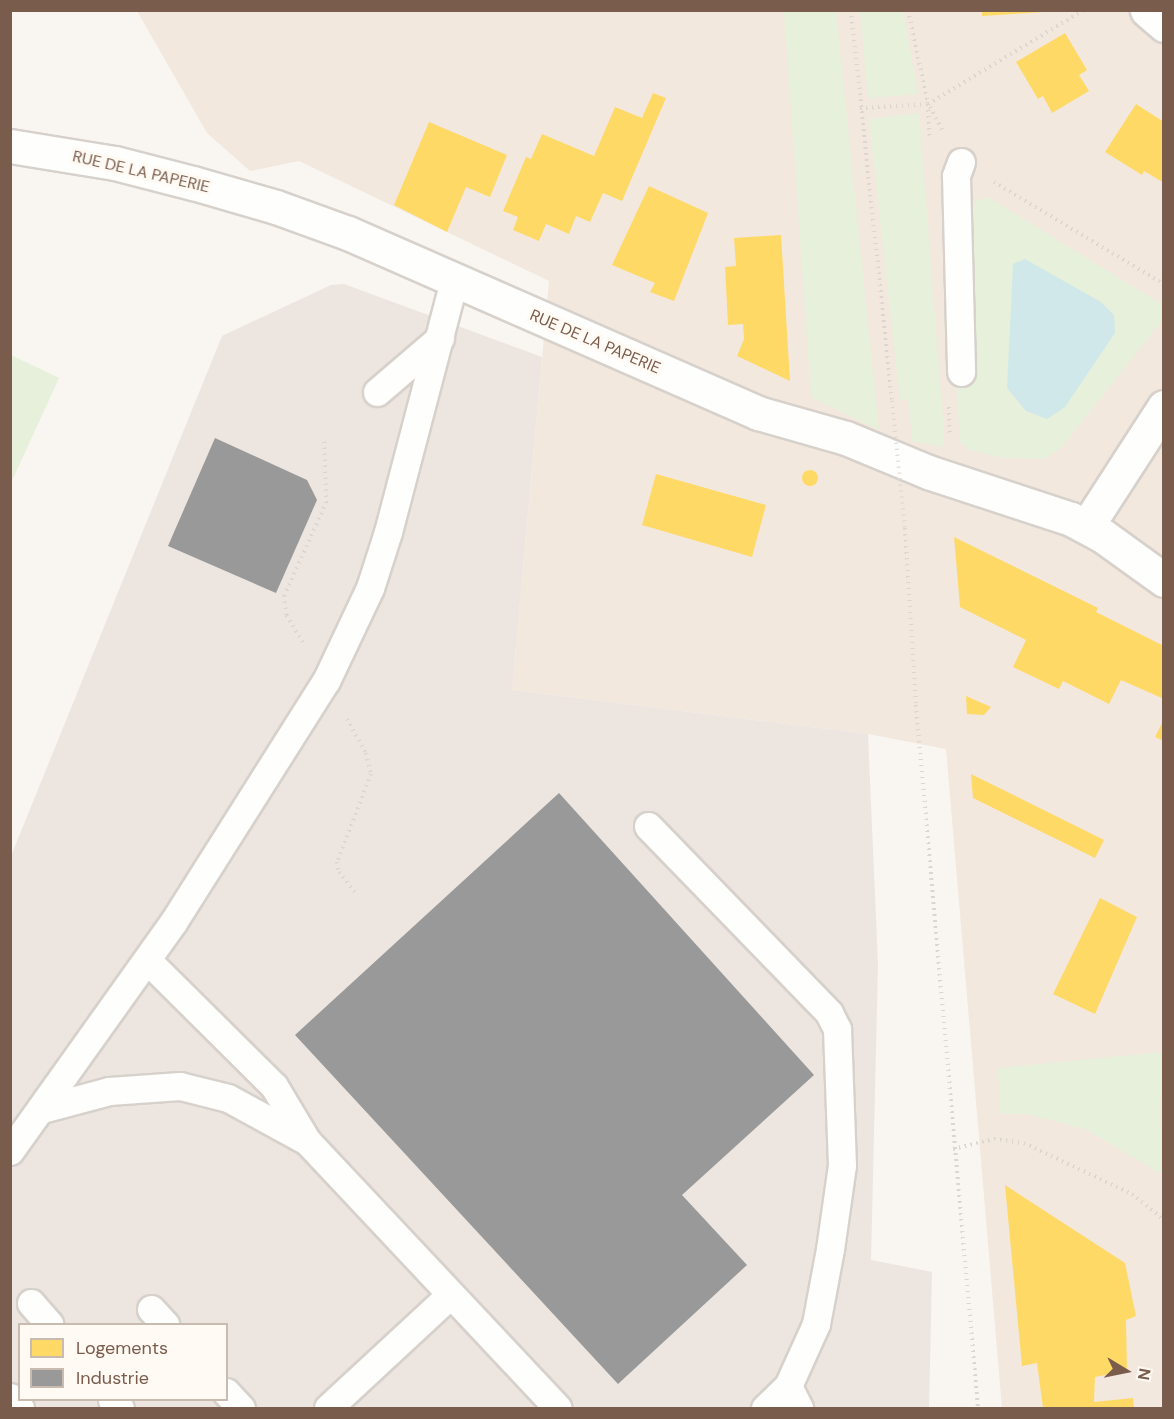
<!DOCTYPE html>
<style>
body{margin:0}
#map{position:relative;width:1174px;height:1419px;overflow:hidden;background:#f9f5f0;font-family:"DM Sans",sans-serif}
div>[style]{position:absolute}
[style*='--x']{left:calc(var(--x)*1px);top:calc(var(--y)*1px);width:calc(var(--w)*1px);rotate:calc(var(--a)*1deg)}
.residential>*{inset:0;background:#f2e8de}
.industrial>*{inset:0;background:#ede5e0}
.green>*{inset:0;background:#e7f0db}
.water>*{inset:0;background:#d0e8ea}
.homes>*{inset:0;background:#ffd966}
.round{border-radius:50%}
.industry>*{inset:0;background:#999}
.path>*{height:4px;margin-top:-2px;transform-origin:0;background:repeating-linear-gradient(90deg,#dcd5d0 0 1.5px,transparent 0 6px)}
.roads{filter:drop-shadow(2px 0 #d7d1cb) drop-shadow(-2px 0 #d7d1cb) drop-shadow(0 2px #d7d1cb) drop-shadow(0 -2px #d7d1cb)}
.service>*{height:27px;margin:-13.5px;padding:0 13.5px;transform-origin:13.5px;border-radius:13.5px;background:#fefefd}
.minor>*{height:33px;margin:-16.5px;padding:0 16.5px;transform-origin:16.5px;border-radius:16.5px;background:#fefefd}
.path-bridge>*{height:4px;margin-top:-2px;transform-origin:0;background:repeating-linear-gradient(90deg,#dcd5d0 0 1.5px,transparent 0 6px)}
span{translate:-50% -50%;white-space:nowrap;text-align:center;line-height:1.15;-webkit-text-stroke:6px #fffaf3;paint-order:stroke}
.street-label{font-size:16px;color:#7a5c4d}
.frame{position:absolute;inset:0;border:12px solid #7a5c4d;pointer-events:none}
.legend{position:absolute;left:18px;top:1323px;width:210px;height:78px;box-sizing:border-box;background:#fffaf3;border:2px solid #cabbb1;margin:0;padding:8px 10px;list-style:none;font-size:18px;color:#7a5c4d}
.legend li{display:flex;align-items:center;gap:12px;height:30px}
.legend b{width:30px;border:2px solid #cabbb1}
.north{position:absolute;left:1096px;top:1341px;width:60px;height:60px;-webkit-text-stroke:4px #fffaf3;paint-order:stroke;rotate:100deg;font-size:16px;font-weight:700;line-height:24px;text-align:center;color:#7a5c4d}
.north::after{content:'';display:block;margin:auto;width:21px;height:27px;background:#7a5c4d;clip-path:polygon(50% 0,100% 100%,50% 72%,0 100%)}
</style>
<div id="map">
<div class="residential">
<i style="clip-path:polygon(137px 11px,1163px 11px,1163px 1408px,1002px 1408px,946px 749px,868px 734px,512px 690px,549px 281px,299px 161px,250px 171px,207px 133px)"></i>
</div>
<div class="industrial">
<i style="clip-path:polygon(evenodd,344px 284px,542px 357px,512px 690px,868px 734px,878px 964px,871px 1260px,932px 1272px,929px 1408px,11px 1408px,11px 856px,222px 336px,331px 285px,344px 284px,20px 1324px,226px 1324px,226px 1400px,20px 1400px,20px 1324px)"></i>
</div>
<div class="green">
<i style="clip-path:polygon(784px 11px,836px 11px,879px 430px,811px 397px)"></i>
<i style="clip-path:polygon(860px 11px,903px 11px,918px 94px,868px 98px)"></i>
<i style="clip-path:polygon(919px 113px,943px 419px,943px 447px,912px 441px,908px 400px,900px 400px,869px 119px)"></i>
<i style="clip-path:polygon(988px 197px,1163px 305px,1162px 321px,1061px 448px,1044px 459px,1003px 458px,970px 450px,960px 442px,956px 380px,973px 380px,960px 223px,964px 205px)"></i>
<i style="clip-path:polygon(11px 355px,59px 378px,11px 483px)"></i>
<i style="clip-path:polygon(1163px 1052px,1159px 1126px,1163px 1131px,1163px 1175px,1085px 1129px,1027px 1114px,1000px 1114px,998px 1068px)"></i>
</div>
<div class="water">
<i style="clip-path:polygon(1025px 259px,1101px 302px,1114px 315px,1115px 333px,1065px 407px,1047px 419px,1026px 411px,1007px 388px,1013px 264px)"></i>
</div>
<div class="homes">
<i style="clip-path:polygon(982px 10px,1044px 10px,1044px 12px,982px 16px)"></i>
<i style="clip-path:polygon(1065px 33px,1087px 70px,1079px 75px,1089px 91px,1052px 113px,1043px 96px,1038px 99px,1016px 62px)"></i>
<i style="clip-path:polygon(653px 93px,666px 98px,622px 201px,603px 193px,590px 222px,576px 216px,569px 234px,546px 224px,539px 241px,513px 230px,518px 217px,503px 211px,526px 157px,531px 159px,542px 134px,594px 156px,615px 107px,642px 118px)"></i>
<i style="clip-path:polygon(1136px 104px,1164px 122px,1164px 183px,1144px 171px,1142px 175px,1105px 152px)"></i>
<i style="clip-path:polygon(429px 122px,507px 155px,490px 197px,466px 187px,447px 232px,394px 205px)"></i>
<i style="clip-path:polygon(649px 186px,708px 213px,674px 301px,650px 292px,655px 283px,612px 265px)"></i>
<i style="clip-path:polygon(781px 235px,790px 381px,737px 356px,744px 339px,743px 324px,728px 325px,725px 267px,736px 266px,734px 238px)"></i>
<i class="round" style="left:802px;top:470px;width:16px;height:16px"></i>
<i style="clip-path:polygon(656px 474px,766px 505px,752px 557px,642px 525px)"></i>
<i style="clip-path:polygon(954px 537px,1098px 608px,1096px 612px,1164px 646px,1164px 699px,1121px 680px,1109px 704px,1063px 681px,1059px 689px,1013px 667px,1026px 640px,960px 607px)"></i>
<i style="clip-path:polygon(966px 696px,991px 707px,984px 715px,967px 714px)"></i>
<i style="clip-path:polygon(1164px 719px,1164px 741px,1155px 737px)"></i>
<i style="clip-path:polygon(971px 774px,1104px 840px,1095px 858px,973px 798px)"></i>
<i style="clip-path:polygon(1100px 898px,1137px 917px,1095px 1014px,1053px 994px)"></i>
<i style="clip-path:polygon(1005px 1185px,1125px 1263px,1136px 1316px,1126px 1320px,1127px 1371px,1095px 1377px,1094px 1402px,1133px 1398px,1134px 1408px,1043px 1408px,1037px 1363px,1022px 1366px)"></i>
</div>
<div class="industry">
<i style="clip-path:polygon(215px 438px,307px 480px,317px 500px,276px 593px,168px 546px)"></i>
<i style="clip-path:polygon(559px 793px,814px 1075px,682px 1195px,747px 1265px,618px 1384px,295px 1035px)"></i>
</div>
<div class="path">
<i style="--x:851;--y:10;--w:393;--a:84"></i>
<i style="--x:908;--y:10;--w:96;--a:78"></i>
<i style="--x:928;--y:104;--w:36;--a:87"></i>
<i style="--x:930;--y:107;--w:26;--a:62"></i>
<i style="--x:860;--y:108;--w:68;--a:-3.4"></i>
<i style="--x:928;--y:104;--w:182;--a:-31.1"></i>
<i style="--x:994;--y:182;--w:198;--a:31"></i>
<i style="--x:949;--y:407;--w:29;--a:88"></i>
<i style="--x:905;--y:528;--w:177;--a:86.4"></i>
<i style="--x:916;--y:705;--w:706;--a:84.96"></i>
<i style="--x:303;--y:642;--w:32;--a:-122"></i>
<i style="--x:286;--y:615;--w:19;--a:-96"></i>
<i style="--x:284;--y:596;--w:102;--a:-65.7"></i>
<i style="--x:326;--y:503;--w:62;--a:-91.8"></i>
<i style="--x:347;--y:719;--w:39;--a:61"></i>
<i style="--x:366;--y:753;--w:22;--a:77"></i>
<i style="--x:371;--y:774;--w:94;--a:111.1"></i>
<i style="--x:337;--y:862;--w:10;--a:79"></i>
<i style="--x:339;--y:872;--w:29;--a:52"></i>
<i style="--x:953;--y:1149;--w:42;--a:-13.7"></i>
<i style="--x:994;--y:1139;--w:30;--a:8"></i>
<i style="--x:1024;--y:1143;--w:119;--a:25.3"></i>
<i style="--x:1132;--y:1194;--w:41;--a:39.1"></i>
</div>
<div class="roads">
<div class="service">
<i style="--x:961;--y:162;--w:15;--a:110"></i>
<i style="--x:956;--y:176;--w:196;--a:88.5"></i>
<i style="--x:377;--y:392;--w:83;--a:-40.6"></i>
<i style="--x:648;--y:826;--w:260;--a:45.9"></i>
<i style="--x:829;--y:1013;--w:18;--a:63"></i>
<i style="--x:837;--y:1029;--w:136;--a:87.9"></i>
<i style="--x:842;--y:1165;--w:85;--a:98.1"></i>
<i style="--x:830;--y:1249;--w:76;--a:100.6"></i>
<i style="--x:816;--y:1324;--w:68;--a:114.3"></i>
<i style="--x:788;--y:1386;--w:32;--a:136"></i>
<i style="--x:147;--y:960;--w:179;--a:44.8"></i>
<i style="--x:274;--y:1086;--w:64;--a:59"></i>
<i style="--x:307;--y:1141;--w:366;--a:46.8"></i>
<i style="--x:42;--y:1109;--w:69;--a:-15"></i>
<i style="--x:109;--y:1091;--w:71;--a:-4"></i>
<i style="--x:180;--y:1086;--w:49;--a:14"></i>
<i style="--x:228;--y:1098;--w:90;--a:28.6"></i>
<i style="--x:10;--y:1151;--w:282;--a:-54.5"></i>
<i style="--x:174;--y:921;--w:284;--a:-57.7"></i>
<i style="--x:326;--y:681;--w:103;--a:-64.7"></i>
<i style="--x:370;--y:588;--w:59;--a:-72.2"></i>
<i style="--x:388;--y:532;--w:260;--a:-75.3"></i>
<i style="--x:31;--y:1303;--w:28;--a:49"></i>
<i style="--x:151;--y:1309;--w:21;--a:47"></i>
<i style="--x:788;--y:1386;--w:25;--a:63"></i>
<i style="--x:226;--y:1392;--w:22;--a:47"></i>
<i style="--x:10;--y:1397;--w:15;--a:48"></i>
<i style="--x:112;--y:1400;--w:11;--a:45"></i>
<i style="--x:328;--y:1408;--w:166;--a:-42.8"></i>
</div>
<div class="minor">
<i style="--x:1147;--y:10;--w:23;--a:41"></i>
<i style="--x:10;--y:146;--w:106;--a:9.2"></i>
<i style="--x:115;--y:163;--w:81;--a:14.4"></i>
<i style="--x:193;--y:183;--w:86;--a:16.1"></i>
<i style="--x:276;--y:207;--w:77;--a:19.9"></i>
<i style="--x:348;--y:233;--w:448;--a:23.7"></i>
<i style="--x:758;--y:413;--w:91;--a:15.9"></i>
<i style="--x:846;--y:438;--w:89;--a:22.5"></i>
<i style="--x:928;--y:472;--w:151;--a:18.2"></i>
<i style="--x:1071;--y:519;--w:36;--a:28"></i>
<i style="--x:1103;--y:536;--w:75;--a:35.8"></i>
<i style="--x:1087;--y:526;--w:142;--a:-57.1"></i>
</div>
</div>
<div class="path-bridge">
<i style="--x:892;--y:401;--w:128;--a:84.2"></i>
</div>
<div class="street-label">
<span style="left:141px;top:172px;rotate:13deg">RUE DE LA PAPERIE</span>
<span style="left:595px;top:342px;rotate:23deg">RUE DE LA PAPERIE</span>
</div>
<div class="frame"></div>
<ul class="legend">
<li><b style="height:16px;background:#ffd966"></b>Logements</li>
<li><b style="height:16px;background:#999"></b>Industrie</li>
</ul>
<div class="north">N</div>
</div>
